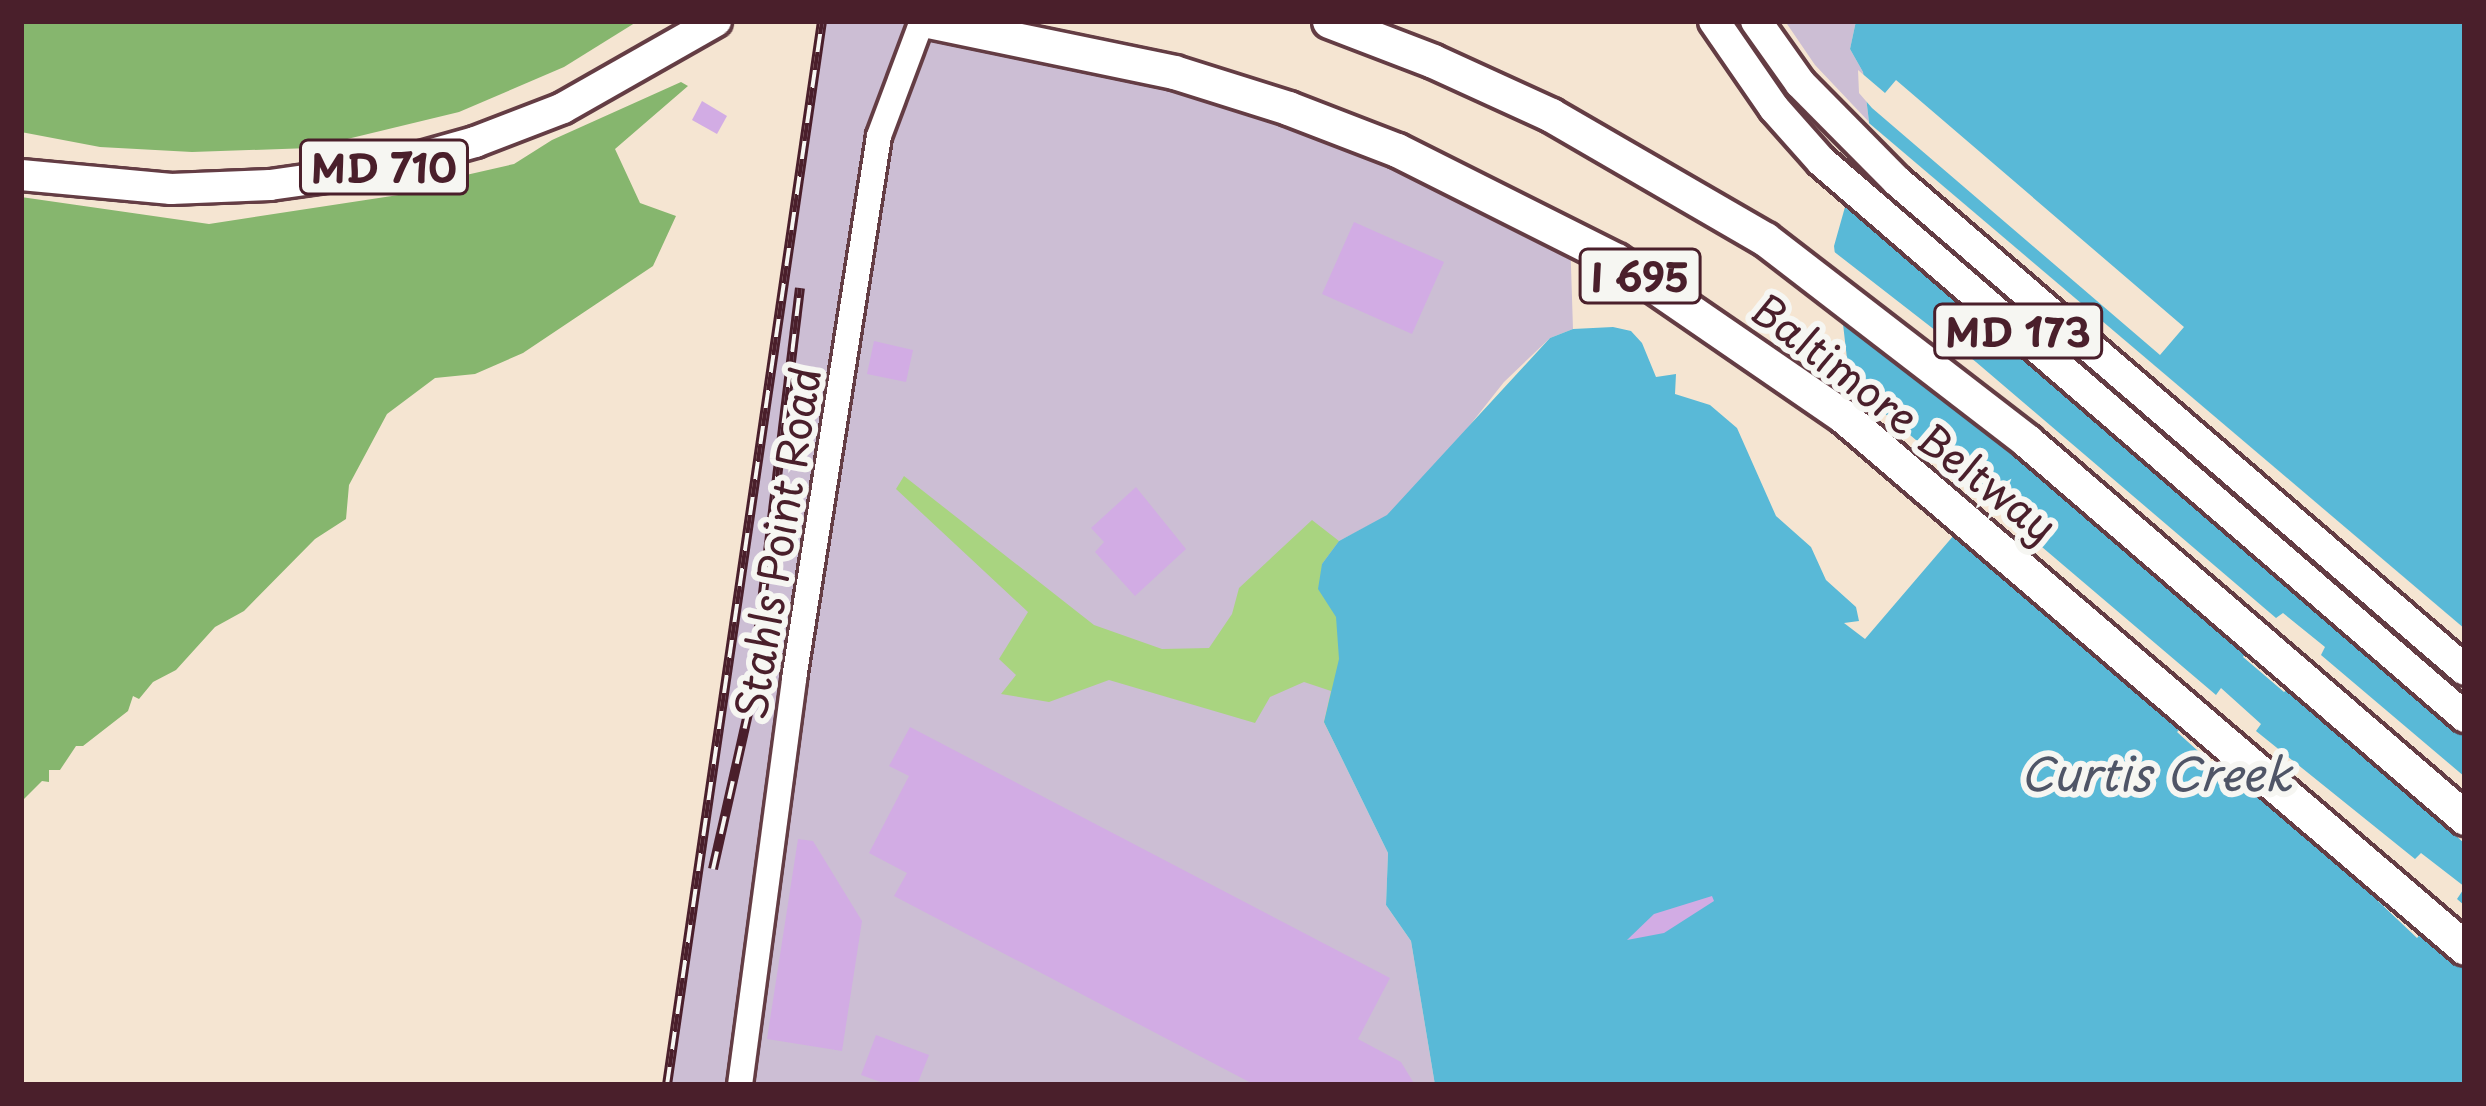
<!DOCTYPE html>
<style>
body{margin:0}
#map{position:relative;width:2486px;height:1106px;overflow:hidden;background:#f5e5d2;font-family:"Playpen Sans",sans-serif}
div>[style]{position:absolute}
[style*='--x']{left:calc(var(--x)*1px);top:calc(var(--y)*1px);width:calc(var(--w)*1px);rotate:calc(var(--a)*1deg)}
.industrial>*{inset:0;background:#ccbed4}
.green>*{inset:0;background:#a9d480}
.forest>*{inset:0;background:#86b66e}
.water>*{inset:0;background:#59b9d7}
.pier>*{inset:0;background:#f5e5d2}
.building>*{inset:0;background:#d2ace4}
.roads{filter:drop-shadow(3px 0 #643d44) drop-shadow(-3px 0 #643d44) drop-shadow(0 3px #643d44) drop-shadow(0 -3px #643d44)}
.minor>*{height:24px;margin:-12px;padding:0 12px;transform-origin:12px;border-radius:12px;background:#fff}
.major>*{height:30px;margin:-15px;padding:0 15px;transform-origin:15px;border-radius:15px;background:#fff}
.highway>*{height:33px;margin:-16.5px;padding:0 16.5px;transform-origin:16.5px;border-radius:16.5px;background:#fff}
.rail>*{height:10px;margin-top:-5px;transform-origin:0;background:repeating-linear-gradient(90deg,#f6f6f2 0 18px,#4a1f2b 0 36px);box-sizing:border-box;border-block:3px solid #4a1f2b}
span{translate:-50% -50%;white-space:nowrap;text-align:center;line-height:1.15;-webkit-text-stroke:12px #f6f6f2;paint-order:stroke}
.shield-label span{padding:3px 9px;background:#f6f6f2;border:3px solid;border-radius:9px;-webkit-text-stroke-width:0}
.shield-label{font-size:39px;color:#4a1f2b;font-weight:700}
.street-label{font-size:42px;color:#4a1f2b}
.water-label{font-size:45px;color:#4f5567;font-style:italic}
.frame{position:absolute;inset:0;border:24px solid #4a1f2b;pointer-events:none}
</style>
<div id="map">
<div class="industrial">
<i style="clip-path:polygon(822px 21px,928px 21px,1174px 72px,1570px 235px,1573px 329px,1550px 338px,1504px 382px,1440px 463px,1387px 516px,1339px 541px,1339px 659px,1324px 722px,1388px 853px,1386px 905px,1411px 941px,1435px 1085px,667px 1085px)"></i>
<i style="clip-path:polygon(1785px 21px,1856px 21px,1850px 49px,1863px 72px,1869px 122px,1815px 65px)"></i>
</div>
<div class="green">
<i style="clip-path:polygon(904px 476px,1094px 625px,1162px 649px,1209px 648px,1232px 614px,1239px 588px,1312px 520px,1339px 541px,1322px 564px,1403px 596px,1350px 773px,1324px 722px,1331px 691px,1304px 682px,1270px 697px,1255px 723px,1109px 680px,1049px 702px,1001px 694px,1016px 675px,999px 659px,1028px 612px,896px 489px)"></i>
</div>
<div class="forest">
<i style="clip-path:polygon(21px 21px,638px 21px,564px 67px,459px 112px,310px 148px,192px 152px,100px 147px,21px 132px)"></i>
<i style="clip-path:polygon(681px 82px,688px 86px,615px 149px,640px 203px,676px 216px,653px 266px,523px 353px,475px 374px,435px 378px,387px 414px,349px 485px,346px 519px,315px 539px,244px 611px,215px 627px,176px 670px,153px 682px,139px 699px,133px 696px,128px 711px,83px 746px,76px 746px,60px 770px,49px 770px,49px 782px,42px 781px,21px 802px,21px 197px,209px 224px,405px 194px,409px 188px,514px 164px,552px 140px)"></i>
</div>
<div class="water">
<i style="clip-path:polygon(1856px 21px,2465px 21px,2465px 1085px,1435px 1085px,1411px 941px,1386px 905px,1388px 853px,1324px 722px,1339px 659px,1336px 617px,1318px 589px,1322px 564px,1339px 541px,1387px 515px,1550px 338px,1573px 329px,1613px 327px,1631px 331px,1642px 343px,1656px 377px,1676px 374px,1675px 394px,1710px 405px,1737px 428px,1776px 516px,1811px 547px,1826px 580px,1856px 607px,1859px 621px,1844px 623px,1865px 639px,1954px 535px,1849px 376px,1834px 246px,1869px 122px,1863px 72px,1850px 49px)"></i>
</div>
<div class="pier">
<i style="clip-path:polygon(1858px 70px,1885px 93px,1896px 80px,2184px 327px,2160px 355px,1872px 108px,1859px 93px)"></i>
<i style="clip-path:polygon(1863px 118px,2465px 629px,2465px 733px,1842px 195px)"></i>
<i style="clip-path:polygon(1828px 247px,1976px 362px,2276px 618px,2283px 613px,2325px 647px,2321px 655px,2465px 777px,2465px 844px,2441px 822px,2445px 815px,2292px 686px,2284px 692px,2243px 657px,2249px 647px,1834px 301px)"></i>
<i style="clip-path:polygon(1843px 378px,2216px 695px,2221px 688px,2261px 724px,2256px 731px,2415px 859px,2421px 853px,2465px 887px,2457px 899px,2465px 906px,2465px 965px,2424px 930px,2417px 938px,2378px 901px,2383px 896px,2226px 761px,2219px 770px,2177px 732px,2184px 725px,1888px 450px)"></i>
</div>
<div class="building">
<i style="clip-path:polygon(702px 101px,727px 116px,717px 134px,692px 120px)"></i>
<i style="clip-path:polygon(1354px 222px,1444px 262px,1412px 334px,1322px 294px)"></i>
<i style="clip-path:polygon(874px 341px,913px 350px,906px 382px,867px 374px)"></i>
<i style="clip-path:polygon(1136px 487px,1186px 549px,1135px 596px,1095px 552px,1104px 542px,1091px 528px)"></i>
<i style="clip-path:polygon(910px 727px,1390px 978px,1358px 1039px,1401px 1062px,1415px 1085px,1255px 1085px,894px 896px,907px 873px,869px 853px,909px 776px,889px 766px)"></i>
<i style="clip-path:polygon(798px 839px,813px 841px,862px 921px,842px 1051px,767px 1039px)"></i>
<i style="clip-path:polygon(1712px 896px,1714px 901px,1664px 933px,1627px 940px,1654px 914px)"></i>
<i style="clip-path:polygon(876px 1035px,929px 1055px,917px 1085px,889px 1085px,861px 1075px)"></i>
</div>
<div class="roads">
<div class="minor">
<i style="--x:740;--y:1085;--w:410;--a:-82.4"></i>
<i style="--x:794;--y:679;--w:550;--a:-81.1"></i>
<i style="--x:879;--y:136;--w:123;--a:-69.5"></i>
</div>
<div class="major">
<i style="--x:1714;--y:21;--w:106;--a:55.4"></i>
<i style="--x:1774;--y:108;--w:71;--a:48.4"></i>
<i style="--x:1821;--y:161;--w:851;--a:40.81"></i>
<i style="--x:1756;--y:21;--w:76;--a:54.6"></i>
<i style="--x:1800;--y:83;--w:138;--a:45.3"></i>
<i style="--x:1897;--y:181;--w:749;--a:40.73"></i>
<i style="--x:21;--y:175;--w:151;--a:5.3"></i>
<i style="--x:171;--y:189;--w:99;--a:-2.3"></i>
<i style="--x:270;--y:185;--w:106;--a:-8.1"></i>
<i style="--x:375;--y:170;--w:104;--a:-15.6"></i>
<i style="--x:475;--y:142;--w:94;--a:-21.1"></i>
<i style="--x:563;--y:108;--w:176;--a:-29.6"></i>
</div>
<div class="highway">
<i style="--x:928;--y:21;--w:251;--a:11.7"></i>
<i style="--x:1174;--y:72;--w:120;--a:17.5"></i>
<i style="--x:1288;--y:108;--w:117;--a:21.1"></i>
<i style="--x:1397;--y:150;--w:245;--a:26.7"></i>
<i style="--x:1616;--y:260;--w:275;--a:34.5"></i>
<i style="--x:1843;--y:416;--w:818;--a:40.54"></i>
<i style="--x:1329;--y:21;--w:111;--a:21"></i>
<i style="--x:1433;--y:61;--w:130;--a:24.6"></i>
<i style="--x:1551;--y:115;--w:247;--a:30.1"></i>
<i style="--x:1765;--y:239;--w:331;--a:37.6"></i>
<i style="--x:2027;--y:441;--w:578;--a:40.72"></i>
</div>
</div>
<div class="rail">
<i style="--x:713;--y:869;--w:164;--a:-77.3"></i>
<i style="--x:749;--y:709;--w:424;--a:-83.1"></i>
<i style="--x:667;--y:1085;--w:1075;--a:-81.71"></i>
</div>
<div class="shield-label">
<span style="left:384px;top:167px">MD 710</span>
<span style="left:1640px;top:276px">I 695</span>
<span style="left:2018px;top:331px">MD 173</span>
</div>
<div class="street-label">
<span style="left:1905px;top:417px;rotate:38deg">Baltimore Beltway</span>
<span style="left:777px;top:543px;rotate:-81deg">Stahls Point Road</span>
</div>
<div class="water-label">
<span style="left:2156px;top:773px">Curtis Creek</span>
</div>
<div class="frame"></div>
</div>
